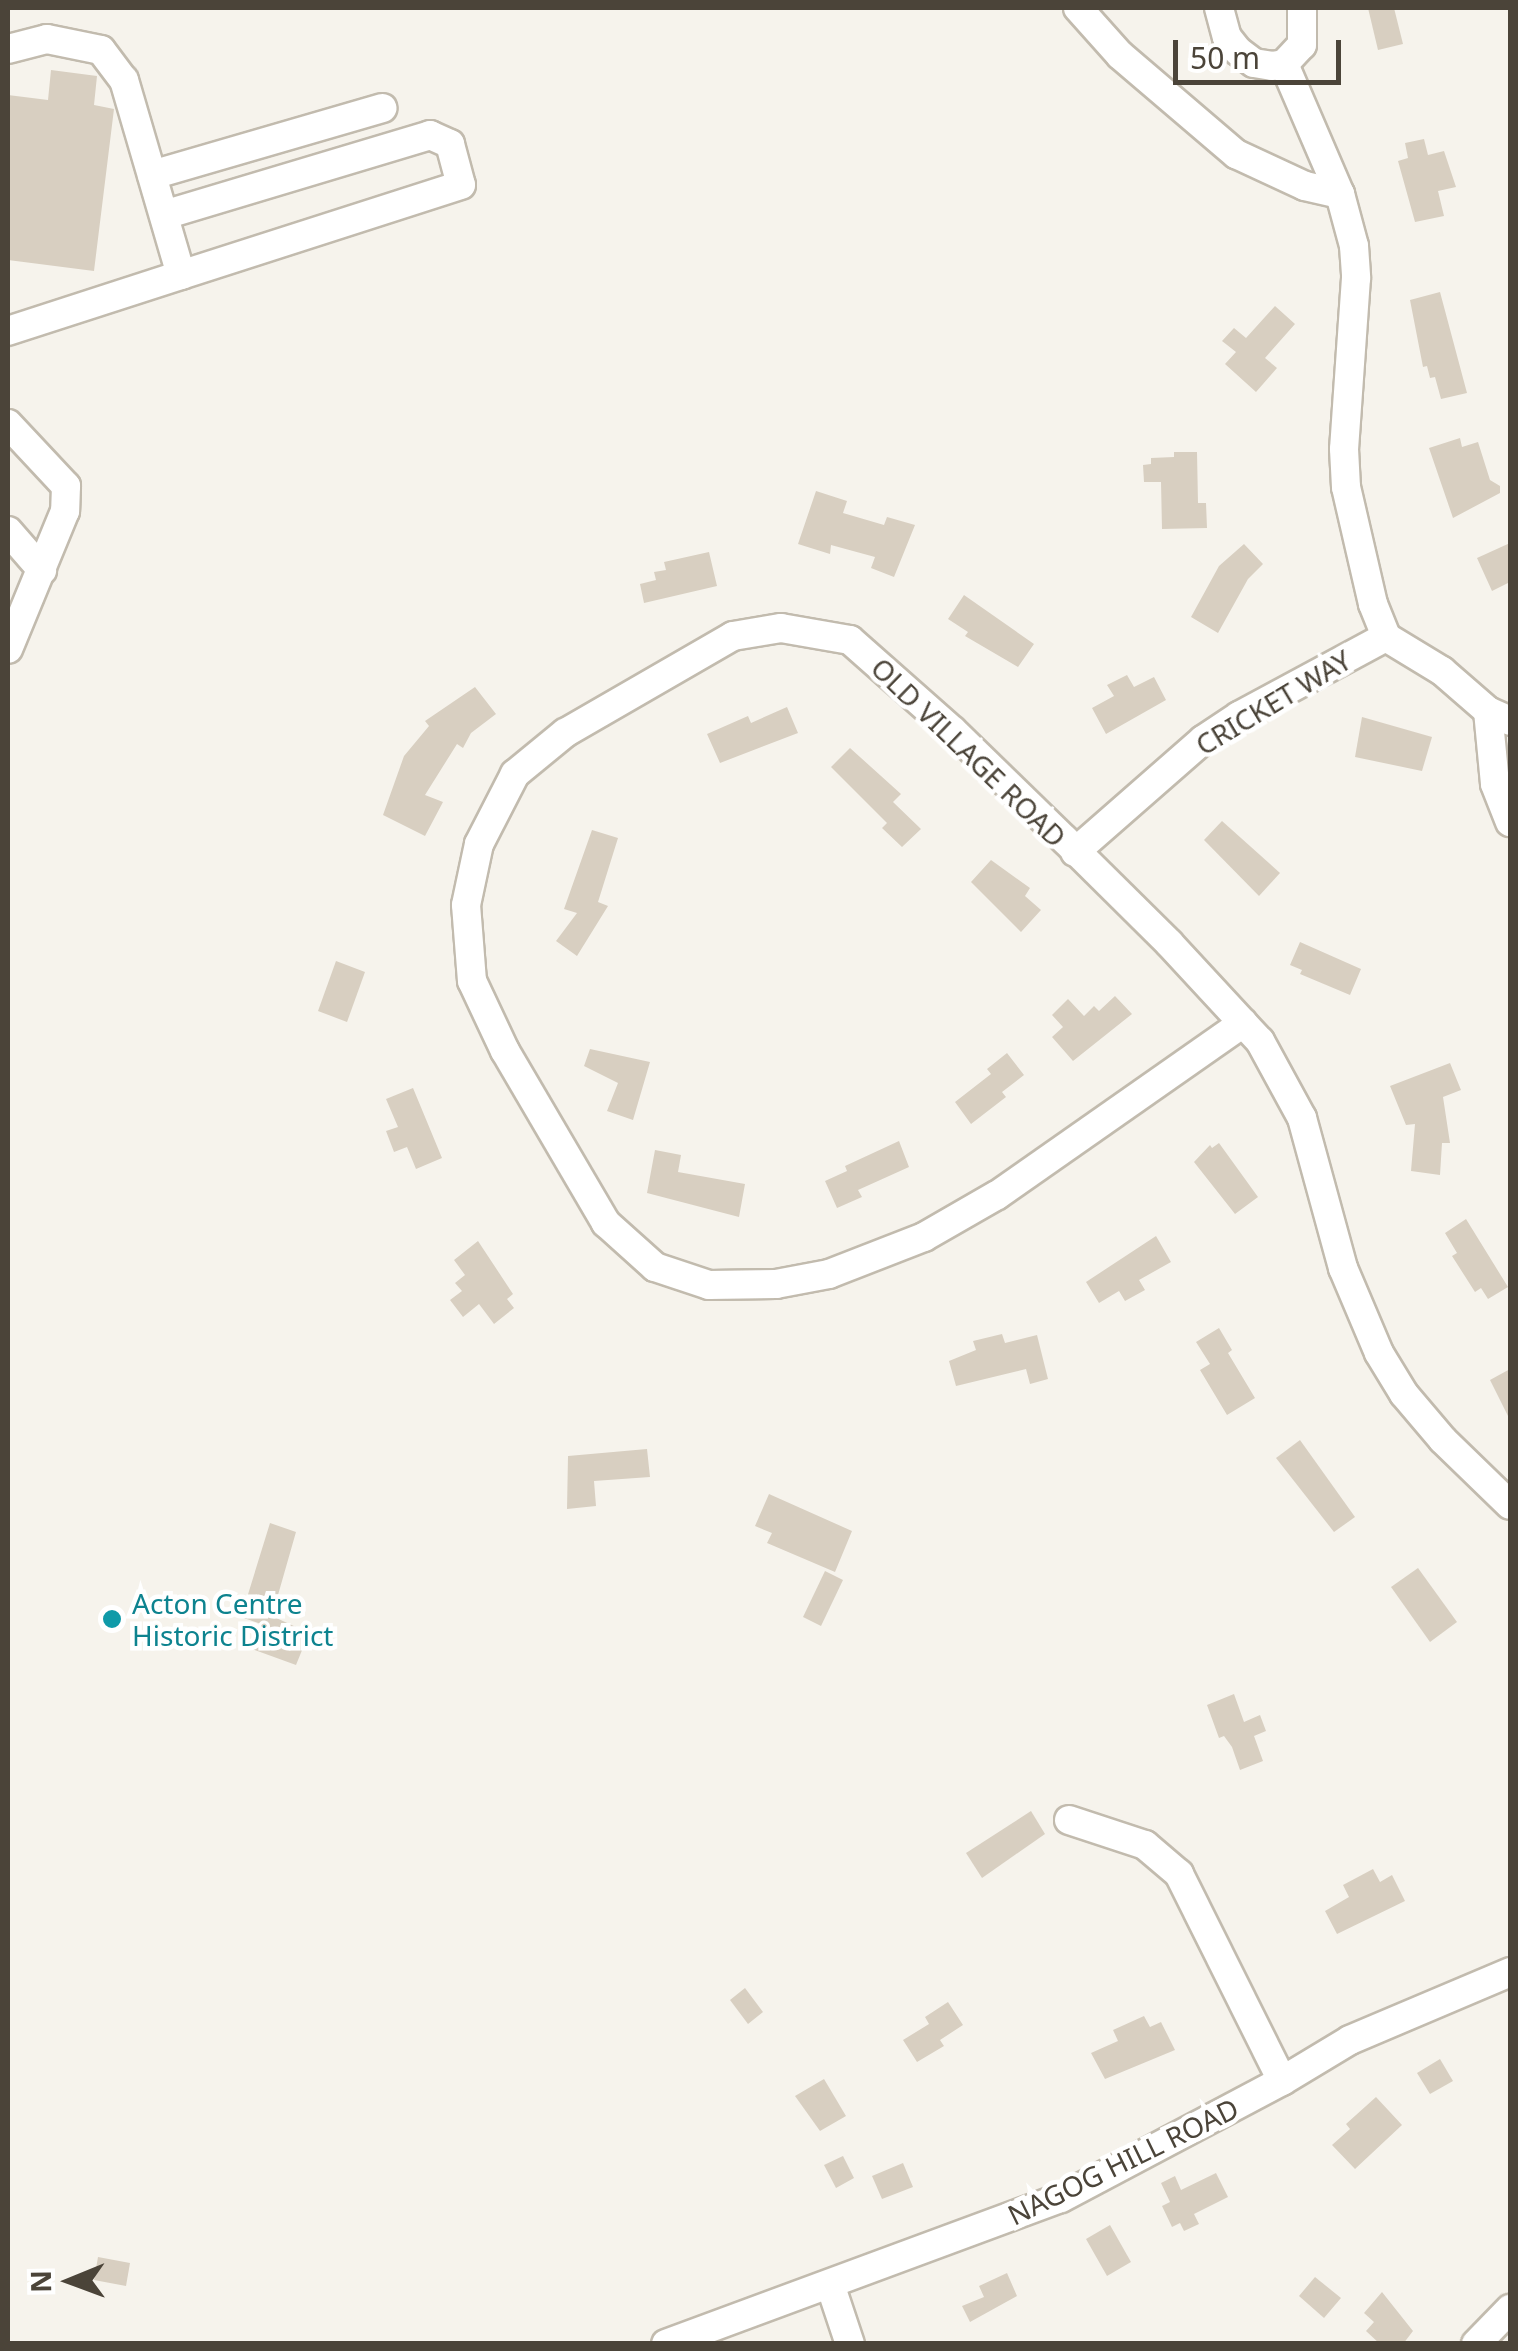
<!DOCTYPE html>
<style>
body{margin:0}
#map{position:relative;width:1518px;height:2351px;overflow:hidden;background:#f6f3ec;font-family:"Noto Sans",sans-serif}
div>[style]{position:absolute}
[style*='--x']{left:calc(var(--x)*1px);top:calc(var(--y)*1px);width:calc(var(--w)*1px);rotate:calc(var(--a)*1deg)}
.building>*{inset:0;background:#d8cfc1}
.roads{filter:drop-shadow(2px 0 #c2bbae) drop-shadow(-2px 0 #c2bbae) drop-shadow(0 2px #c2bbae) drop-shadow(0 -2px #c2bbae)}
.minor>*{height:28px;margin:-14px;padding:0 14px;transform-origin:14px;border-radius:14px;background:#fff}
.dots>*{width:28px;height:28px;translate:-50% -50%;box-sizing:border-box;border:5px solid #fff;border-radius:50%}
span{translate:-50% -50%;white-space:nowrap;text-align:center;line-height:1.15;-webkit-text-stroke:9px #fff;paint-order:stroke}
.street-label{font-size:28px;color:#4b4439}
.culture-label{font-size:28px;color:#0d838f}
.left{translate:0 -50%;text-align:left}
.frame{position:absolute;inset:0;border:10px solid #4b4439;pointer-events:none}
.north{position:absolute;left:20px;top:2231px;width:100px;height:100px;-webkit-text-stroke:8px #fff;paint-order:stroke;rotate:269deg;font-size:28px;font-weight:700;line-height:40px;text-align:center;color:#4b4439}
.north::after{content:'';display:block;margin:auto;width:35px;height:45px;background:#4b4439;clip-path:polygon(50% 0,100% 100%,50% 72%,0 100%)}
.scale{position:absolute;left:1173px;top:40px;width:168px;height:45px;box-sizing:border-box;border:5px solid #4b4439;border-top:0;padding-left:12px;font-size:30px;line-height:35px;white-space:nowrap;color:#4b4439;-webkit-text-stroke:8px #fff;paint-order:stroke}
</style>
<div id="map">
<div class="building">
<i style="clip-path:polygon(1368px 8px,1394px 8px,1403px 44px,1378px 50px)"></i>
<i style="clip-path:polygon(51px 70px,97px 76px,94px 105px,114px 109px,94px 271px,8px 260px,8px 95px,48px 100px)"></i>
<i style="clip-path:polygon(1424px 139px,1428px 155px,1444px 151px,1456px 187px,1438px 191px,1444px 216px,1415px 222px,1398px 161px,1408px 158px,1405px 143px)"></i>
<i style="clip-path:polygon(1440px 292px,1467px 393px,1441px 399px,1435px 377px,1430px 378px,1427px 366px,1423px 367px,1410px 300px)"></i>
<i style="clip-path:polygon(1275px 306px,1295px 324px,1265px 358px,1277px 368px,1256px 392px,1225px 364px,1236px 352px,1222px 341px,1234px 328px,1246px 338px)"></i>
<i style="clip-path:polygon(1460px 438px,1462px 447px,1478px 442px,1490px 480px,1500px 486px,1500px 493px,1453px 518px,1429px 448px)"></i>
<i style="clip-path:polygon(1174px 452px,1197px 452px,1198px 503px,1206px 503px,1207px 528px,1162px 529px,1161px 482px,1144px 482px,1143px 465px,1151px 464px,1151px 458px,1174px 457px)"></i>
<i style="clip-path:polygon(816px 491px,847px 501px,843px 513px,884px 525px,887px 517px,915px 525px,894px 577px,871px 568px,875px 557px,831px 545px,830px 554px,798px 544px)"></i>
<i style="clip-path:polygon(1510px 543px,1510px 582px,1492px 591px,1477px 558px)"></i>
<i style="clip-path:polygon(1244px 544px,1263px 564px,1248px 579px,1218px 633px,1191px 617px,1219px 566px)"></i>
<i style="clip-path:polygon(709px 552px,717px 586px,644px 603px,640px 584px,656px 580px,654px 572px,666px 570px,664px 562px)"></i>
<i style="clip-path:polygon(964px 595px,1034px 644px,1018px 667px,965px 636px,968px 632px,948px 619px)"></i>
<i style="clip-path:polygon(1127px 675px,1134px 687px,1154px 677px,1166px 700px,1106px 734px,1092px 708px,1114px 696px,1107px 685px)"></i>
<i style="clip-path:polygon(475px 687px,496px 714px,471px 733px,463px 748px,457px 744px,425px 795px,443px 802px,425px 836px,383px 815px,404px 756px,429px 726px,425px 721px)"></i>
<i style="clip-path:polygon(787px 707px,798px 733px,720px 763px,707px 734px,748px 716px,751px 723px)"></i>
<i style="clip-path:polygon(1362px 717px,1432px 737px,1422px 771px,1355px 757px)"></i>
<i style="clip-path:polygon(850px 748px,901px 794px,893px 802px,921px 829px,902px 847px,882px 828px,887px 823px,831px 767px)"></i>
<i style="clip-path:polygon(1222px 821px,1280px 873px,1259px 896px,1204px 840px)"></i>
<i style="clip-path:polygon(592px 830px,618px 838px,598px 902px,608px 906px,577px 956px,556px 941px,577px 913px,564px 909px)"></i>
<i style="clip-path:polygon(991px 860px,1030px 888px,1025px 896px,1041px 910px,1021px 932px,971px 882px)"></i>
<i style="clip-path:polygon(1300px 942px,1361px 969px,1350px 995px,1300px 974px,1302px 970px,1290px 965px)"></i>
<i style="clip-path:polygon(336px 961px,365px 972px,347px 1022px,318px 1011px)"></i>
<i style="clip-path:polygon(1115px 996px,1132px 1014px,1073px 1061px,1052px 1037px,1063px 1027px,1052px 1015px,1068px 999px,1084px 1016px,1094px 1006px,1099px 1011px)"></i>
<i style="clip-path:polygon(590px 1049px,650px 1062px,633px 1120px,607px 1111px,618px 1083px,584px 1066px)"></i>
<i style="clip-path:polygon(1007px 1053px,1024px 1075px,1002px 1092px,1006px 1097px,971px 1124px,955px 1102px,991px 1074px,987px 1069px)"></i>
<i style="clip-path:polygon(1450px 1063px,1461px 1090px,1443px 1097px,1450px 1143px,1442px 1143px,1440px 1175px,1411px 1171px,1415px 1124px,1406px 1125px,1390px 1086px)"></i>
<i style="clip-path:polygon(413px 1088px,442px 1158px,416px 1169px,407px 1147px,394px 1152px,386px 1131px,398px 1127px,386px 1099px)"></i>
<i style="clip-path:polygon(899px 1141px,909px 1167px,858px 1190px,862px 1197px,837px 1208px,825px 1181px,847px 1171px,845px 1166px)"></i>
<i style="clip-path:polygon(1219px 1143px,1258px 1197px,1235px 1214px,1194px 1162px,1210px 1145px,1212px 1148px)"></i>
<i style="clip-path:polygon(655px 1150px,681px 1155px,678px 1172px,745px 1184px,739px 1217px,647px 1193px)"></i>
<i style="clip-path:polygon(1466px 1219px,1508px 1287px,1488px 1299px,1481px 1288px,1475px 1292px,1452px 1256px,1457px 1253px,1445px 1233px)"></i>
<i style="clip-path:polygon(1156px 1236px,1171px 1262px,1139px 1280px,1145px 1290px,1125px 1301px,1119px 1291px,1099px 1303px,1086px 1282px)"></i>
<i style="clip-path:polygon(478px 1241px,513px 1294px,507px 1299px,514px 1308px,494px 1324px,479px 1304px,463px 1317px,450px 1300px,462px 1291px,455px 1283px,465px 1275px,454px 1260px)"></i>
<i style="clip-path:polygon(1219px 1328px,1232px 1350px,1228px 1353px,1255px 1398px,1227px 1415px,1200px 1370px,1210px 1364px,1196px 1342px)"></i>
<i style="clip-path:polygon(1002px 1334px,1005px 1343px,1037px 1335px,1048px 1379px,1030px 1384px,1026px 1369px,956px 1386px,949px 1361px,976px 1350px,973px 1341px)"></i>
<i style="clip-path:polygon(1510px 1369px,1510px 1420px,1490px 1380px)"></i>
<i style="clip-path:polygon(1300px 1440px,1355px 1517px,1334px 1532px,1276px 1458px)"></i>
<i style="clip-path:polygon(647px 1449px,650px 1477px,594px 1481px,596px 1506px,567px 1509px,568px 1456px)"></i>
<i style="clip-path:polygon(769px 1494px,852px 1531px,835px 1572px,767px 1543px,772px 1533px,755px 1526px)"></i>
<i style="clip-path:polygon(270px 1523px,296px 1532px,272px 1616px,309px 1633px,296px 1665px,252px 1649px,261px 1624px,241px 1617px)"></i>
<i style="clip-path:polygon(1418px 1568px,1457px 1622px,1430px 1642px,1391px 1587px)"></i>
<i style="clip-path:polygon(825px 1571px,843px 1580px,821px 1626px,803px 1617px)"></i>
<i style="clip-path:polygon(1234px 1694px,1244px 1722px,1260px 1715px,1266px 1731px,1254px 1736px,1263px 1761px,1240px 1770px,1232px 1747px,1224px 1736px,1219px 1738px,1207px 1705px)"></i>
<i style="clip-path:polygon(1031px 1811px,1045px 1834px,982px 1878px,966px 1853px)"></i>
<i style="clip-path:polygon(1373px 1869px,1380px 1882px,1392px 1875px,1405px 1901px,1337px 1934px,1325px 1911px,1349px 1897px,1343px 1885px)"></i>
<i style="clip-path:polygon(745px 1988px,763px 2012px,748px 2024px,730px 2000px)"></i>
<i style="clip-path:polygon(948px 2002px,963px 2025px,940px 2040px,944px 2046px,917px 2062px,903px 2040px,929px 2024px,925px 2017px)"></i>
<i style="clip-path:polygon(1144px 2016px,1150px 2027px,1161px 2022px,1175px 2050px,1105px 2079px,1091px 2053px,1118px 2041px,1113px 2030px)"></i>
<i style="clip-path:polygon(1440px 2059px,1453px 2081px,1430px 2094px,1417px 2073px)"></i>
<i style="clip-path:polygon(824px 2079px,846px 2116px,820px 2131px,795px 2096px)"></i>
<i style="clip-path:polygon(1376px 2097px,1402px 2125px,1355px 2169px,1332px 2145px,1350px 2129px,1346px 2124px)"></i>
<i style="clip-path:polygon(843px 2156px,854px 2178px,836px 2188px,824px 2165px)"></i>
<i style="clip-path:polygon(903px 2163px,913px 2187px,882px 2199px,872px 2176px)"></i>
<i style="clip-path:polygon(1216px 2173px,1228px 2197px,1194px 2214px,1199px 2224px,1184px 2231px,1180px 2223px,1172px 2227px,1162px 2206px,1170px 2202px,1161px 2183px,1175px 2176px,1181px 2190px)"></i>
<i style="clip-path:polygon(1110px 2225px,1131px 2262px,1107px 2276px,1086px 2239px)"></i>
<i style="clip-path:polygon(98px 2257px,130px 2263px,126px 2286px,94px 2280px)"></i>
<i style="clip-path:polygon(1007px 2273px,1017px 2296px,970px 2322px,962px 2306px,984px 2297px,979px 2286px)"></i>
<i style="clip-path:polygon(1315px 2277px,1341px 2298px,1324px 2318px,1299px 2296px)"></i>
<i style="clip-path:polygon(1382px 2292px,1413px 2331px,1403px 2344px,1380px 2344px,1366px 2331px,1374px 2322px,1364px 2313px)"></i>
</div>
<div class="roads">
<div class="minor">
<i style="--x:1078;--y:8;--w:63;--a:48.2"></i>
<i style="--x:1120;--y:55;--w:153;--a:40.5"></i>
<i style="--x:1236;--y:154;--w:76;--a:24.9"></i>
<i style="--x:1305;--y:186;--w:36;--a:13"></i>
<i style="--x:1219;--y:8;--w:30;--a:75"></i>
<i style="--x:1227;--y:37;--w:18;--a:52"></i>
<i style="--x:1238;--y:51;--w:20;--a:37"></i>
<i style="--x:1254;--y:63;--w:18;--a:9"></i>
<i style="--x:1272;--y:66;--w:12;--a:-9"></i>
<i style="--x:1284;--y:64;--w:26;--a:-47"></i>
<i style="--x:1302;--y:45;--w:37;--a:-90"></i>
<i style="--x:8;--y:49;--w:40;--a:-14.4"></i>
<i style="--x:47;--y:39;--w:55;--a:11.5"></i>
<i style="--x:101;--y:50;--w:38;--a:53"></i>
<i style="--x:124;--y:80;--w:203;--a:73.7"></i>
<i style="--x:181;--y:275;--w:182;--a:162.1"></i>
<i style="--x:1284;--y:64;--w:142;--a:66.7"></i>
<i style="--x:1340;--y:194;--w:54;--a:74.9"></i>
<i style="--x:1354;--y:246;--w:32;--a:86"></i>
<i style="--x:1356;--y:278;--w:171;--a:94"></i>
<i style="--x:1344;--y:449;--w:38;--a:87"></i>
<i style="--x:1346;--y:487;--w:120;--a:77"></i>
<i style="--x:1373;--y:604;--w:35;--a:68"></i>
<i style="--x:1386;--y:637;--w:66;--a:31.3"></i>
<i style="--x:1442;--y:671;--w:61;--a:41"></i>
<i style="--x:1488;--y:711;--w:24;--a:24"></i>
<i style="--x:152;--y:175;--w:240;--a:-16.2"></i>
<i style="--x:164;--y:215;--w:278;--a:-16.7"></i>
<i style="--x:430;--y:135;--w:22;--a:24"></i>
<i style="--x:450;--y:144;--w:42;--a:75"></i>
<i style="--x:461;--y:185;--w:294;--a:162.2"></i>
<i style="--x:8;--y:424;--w:85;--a:46.9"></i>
<i style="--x:66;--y:486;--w:25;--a:92"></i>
<i style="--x:65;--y:511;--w:149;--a:112.4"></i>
<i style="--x:8;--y:531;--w:52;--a:48.9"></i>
<i style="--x:1488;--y:711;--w:73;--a:84.5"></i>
<i style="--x:1495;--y:784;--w:41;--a:68.5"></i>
<i style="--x:1075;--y:852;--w:170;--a:-41.2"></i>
<i style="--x:1203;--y:740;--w:43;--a:-33.7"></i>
<i style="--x:1239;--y:716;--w:167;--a:-28.3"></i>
<i style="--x:1243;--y:1023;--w:300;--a:145"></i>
<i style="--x:997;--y:1195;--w:84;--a:150.1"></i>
<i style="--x:924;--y:1237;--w:102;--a:158.7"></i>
<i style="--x:829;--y:1274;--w:54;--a:169.3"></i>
<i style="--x:776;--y:1284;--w:67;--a:179.1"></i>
<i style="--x:709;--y:1285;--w:57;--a:-161.6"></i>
<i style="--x:655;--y:1267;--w:66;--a:-138.1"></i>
<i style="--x:606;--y:1223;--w:199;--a:-120.4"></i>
<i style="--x:505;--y:1051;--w:77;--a:-115.2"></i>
<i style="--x:472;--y:981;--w:76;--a:-94.5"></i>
<i style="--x:466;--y:905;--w:62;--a:-78"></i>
<i style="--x:479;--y:844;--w:79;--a:-62.8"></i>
<i style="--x:515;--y:774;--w:65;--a:-39.4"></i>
<i style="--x:565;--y:733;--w:194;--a:-30"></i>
<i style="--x:733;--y:636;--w:49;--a:-9.5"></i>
<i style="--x:781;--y:628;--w:70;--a:9.9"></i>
<i style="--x:850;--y:640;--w:137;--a:41.5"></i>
<i style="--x:953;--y:731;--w:156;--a:44.2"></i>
<i style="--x:1065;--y:840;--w:146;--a:44.7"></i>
<i style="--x:1169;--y:943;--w:109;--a:47.2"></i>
<i style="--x:1243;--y:1023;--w:25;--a:47"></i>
<i style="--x:1260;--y:1041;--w:88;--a:61.4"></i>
<i style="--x:1302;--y:1118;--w:156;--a:74.7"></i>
<i style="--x:1343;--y:1268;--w:92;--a:67"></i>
<i style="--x:1379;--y:1353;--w:48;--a:58.6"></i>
<i style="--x:1404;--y:1394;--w:60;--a:49.7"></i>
<i style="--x:1443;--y:1440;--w:93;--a:44.1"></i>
<i style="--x:1069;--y:1820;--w:80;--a:18.2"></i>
<i style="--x:1145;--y:1845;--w:45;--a:40.5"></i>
<i style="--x:1179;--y:1874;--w:231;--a:63.5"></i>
<i style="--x:830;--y:2284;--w:63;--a:71.6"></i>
<i style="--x:666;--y:2344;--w:421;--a:-20.3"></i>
<i style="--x:1061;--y:2198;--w:250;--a:-27.9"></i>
<i style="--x:1282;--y:2081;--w:79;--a:-31.1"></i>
<i style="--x:1350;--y:2040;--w:174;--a:-23"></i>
<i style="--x:1476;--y:2344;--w:49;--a:-45.8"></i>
</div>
</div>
<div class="dots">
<i style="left:112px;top:1619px;background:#0f9aa8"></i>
</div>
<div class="street-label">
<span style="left:1273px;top:702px;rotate:-31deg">CRICKET WAY</span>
<span style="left:969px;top:752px;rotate:44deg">OLD VILLAGE ROAD</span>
<span style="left:1123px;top:2161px;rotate:-26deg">NAGOG HILL ROAD</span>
</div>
<div class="culture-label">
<span class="left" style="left:132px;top:1619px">Acton Centre<br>Historic District</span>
</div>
<div class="frame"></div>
<div class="north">N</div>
<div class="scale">50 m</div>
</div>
